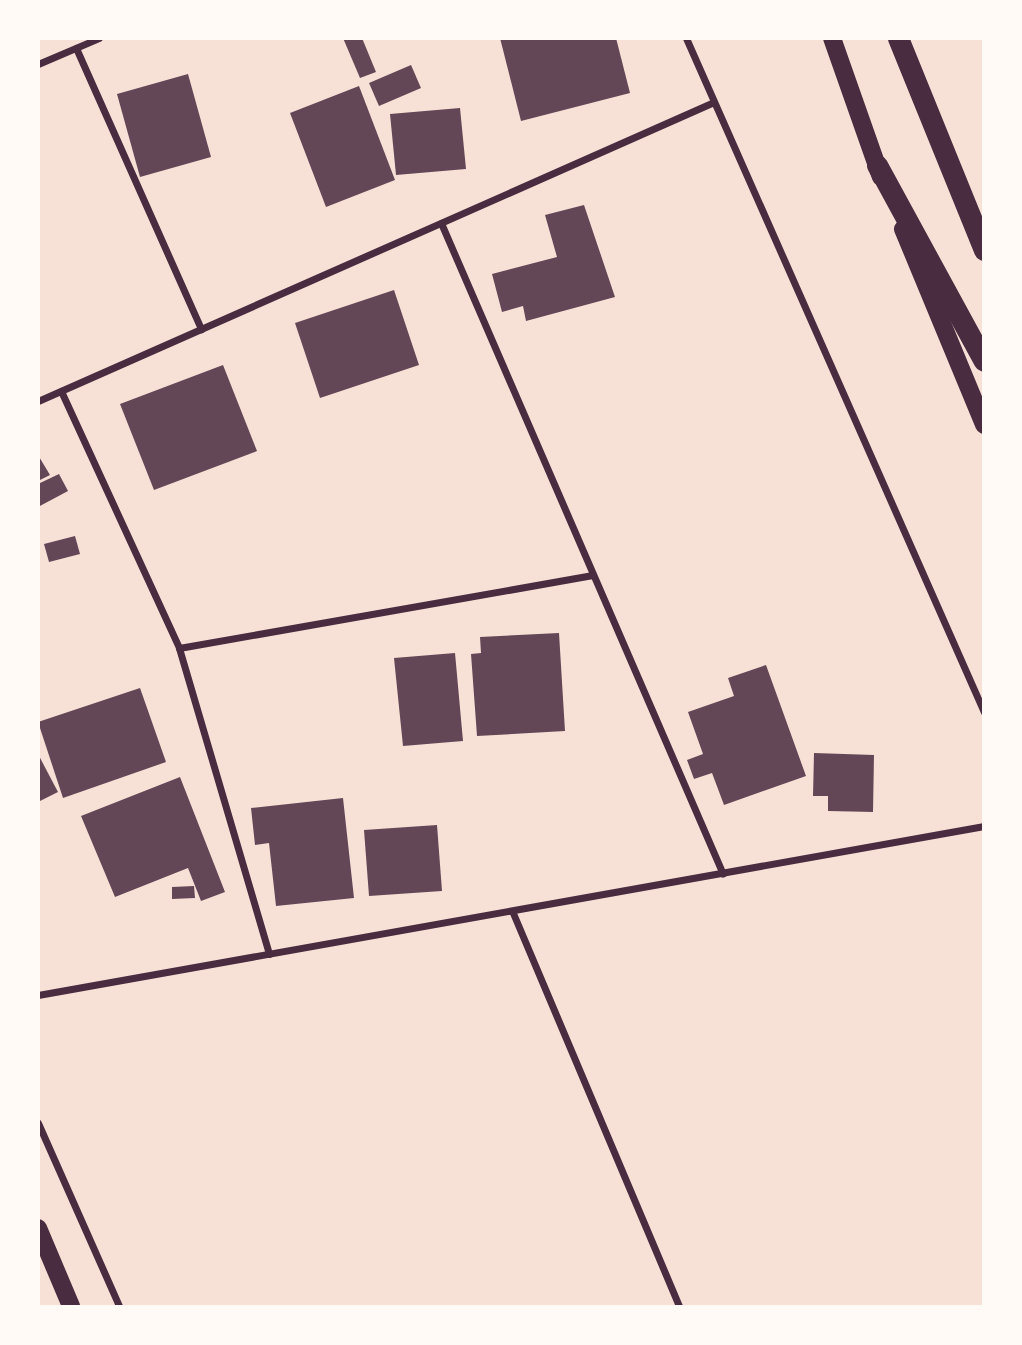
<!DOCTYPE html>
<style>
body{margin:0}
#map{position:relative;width:1022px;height:1345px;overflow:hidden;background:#f7e1d7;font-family:"Archivo Narrow",sans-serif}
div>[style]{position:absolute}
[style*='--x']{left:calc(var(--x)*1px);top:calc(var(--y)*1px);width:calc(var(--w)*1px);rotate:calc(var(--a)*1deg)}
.building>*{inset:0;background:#644757}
.minor>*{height:7px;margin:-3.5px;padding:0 3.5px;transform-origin:3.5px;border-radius:3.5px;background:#4a2c40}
.primary>*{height:18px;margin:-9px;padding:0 9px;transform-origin:9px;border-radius:9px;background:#4a2c40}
.motorway>*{height:21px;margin:-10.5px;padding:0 10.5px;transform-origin:10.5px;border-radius:10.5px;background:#4a2c40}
span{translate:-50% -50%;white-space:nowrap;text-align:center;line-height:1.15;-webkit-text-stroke:5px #fffaf5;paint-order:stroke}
.frame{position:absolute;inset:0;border:40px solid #fffaf5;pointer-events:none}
</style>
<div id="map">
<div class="building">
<i style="clip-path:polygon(343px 38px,362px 38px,376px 72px,360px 78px)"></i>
<i style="clip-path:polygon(500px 38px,616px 38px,630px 93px,521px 121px)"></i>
<i style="clip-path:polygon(411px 65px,421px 88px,379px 106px,369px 83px)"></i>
<i style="clip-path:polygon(188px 74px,211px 157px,140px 177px,117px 94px)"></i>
<i style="clip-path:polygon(359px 86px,395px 180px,326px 207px,290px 113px)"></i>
<i style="clip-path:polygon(460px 108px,466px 169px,396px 175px,390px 114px)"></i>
<i style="clip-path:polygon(584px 205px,615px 297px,526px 321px,523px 306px,502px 312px,492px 274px,557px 257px,545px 215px)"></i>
<i style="clip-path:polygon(394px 290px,419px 365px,320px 398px,295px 323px)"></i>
<i style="clip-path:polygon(223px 365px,257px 451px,154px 490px,120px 404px)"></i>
<i style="clip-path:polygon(38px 455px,50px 475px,38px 481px)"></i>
<i style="clip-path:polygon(59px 474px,68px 491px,38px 507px,38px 484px)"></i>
<i style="clip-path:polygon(75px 536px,80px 554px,49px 562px,44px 544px)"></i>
<i style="clip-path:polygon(559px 633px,565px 731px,477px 736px,471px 654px,481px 653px,480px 637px)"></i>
<i style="clip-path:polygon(455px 653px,463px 741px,403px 746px,394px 658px)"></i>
<i style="clip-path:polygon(766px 665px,806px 776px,724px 805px,712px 773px,694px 779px,687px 760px,703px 754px,688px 712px,734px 696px,728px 678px)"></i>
<i style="clip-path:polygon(140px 688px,166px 762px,63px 798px,38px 722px)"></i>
<i style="clip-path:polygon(814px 753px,874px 755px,873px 812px,828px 811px,828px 796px,813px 796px)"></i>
<i style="clip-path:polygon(38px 754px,58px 792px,38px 802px)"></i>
<i style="clip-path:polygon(180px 777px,225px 892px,201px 901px,188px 868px,115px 897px,81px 816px)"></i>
<i style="clip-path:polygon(343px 798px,354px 898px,276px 906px,269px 843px,255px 845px,251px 808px)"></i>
<i style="clip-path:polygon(437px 825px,442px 891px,369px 896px,364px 830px)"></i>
<i style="clip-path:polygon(194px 886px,195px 898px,172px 899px,172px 887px)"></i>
</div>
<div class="minor">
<i style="--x:686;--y:38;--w:737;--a:66.15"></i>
<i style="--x:76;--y:48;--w:308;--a:66"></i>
<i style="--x:38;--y:64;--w:66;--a:-23.1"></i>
<i style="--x:441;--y:223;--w:709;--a:66.58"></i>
<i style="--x:61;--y:391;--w:283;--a:65.3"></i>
<i style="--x:179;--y:648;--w:319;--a:73.6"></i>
<i style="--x:38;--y:401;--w:739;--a:-23.86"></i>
<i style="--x:179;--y:648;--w:420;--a:-10"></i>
<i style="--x:513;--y:913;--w:427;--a:67.1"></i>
<i style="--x:38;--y:995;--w:961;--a:-10.13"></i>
<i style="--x:38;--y:1123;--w:200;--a:66.1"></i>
</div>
<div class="primary">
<i style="--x:832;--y:38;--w:147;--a:70.6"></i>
<i style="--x:903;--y:229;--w:212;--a:67.5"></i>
<i style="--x:38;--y:1228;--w:85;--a:67.1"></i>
</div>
<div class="motorway">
<i style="--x:898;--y:38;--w:229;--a:67.9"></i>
<i style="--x:877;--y:165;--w:223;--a:61.4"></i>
</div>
<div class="frame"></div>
</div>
